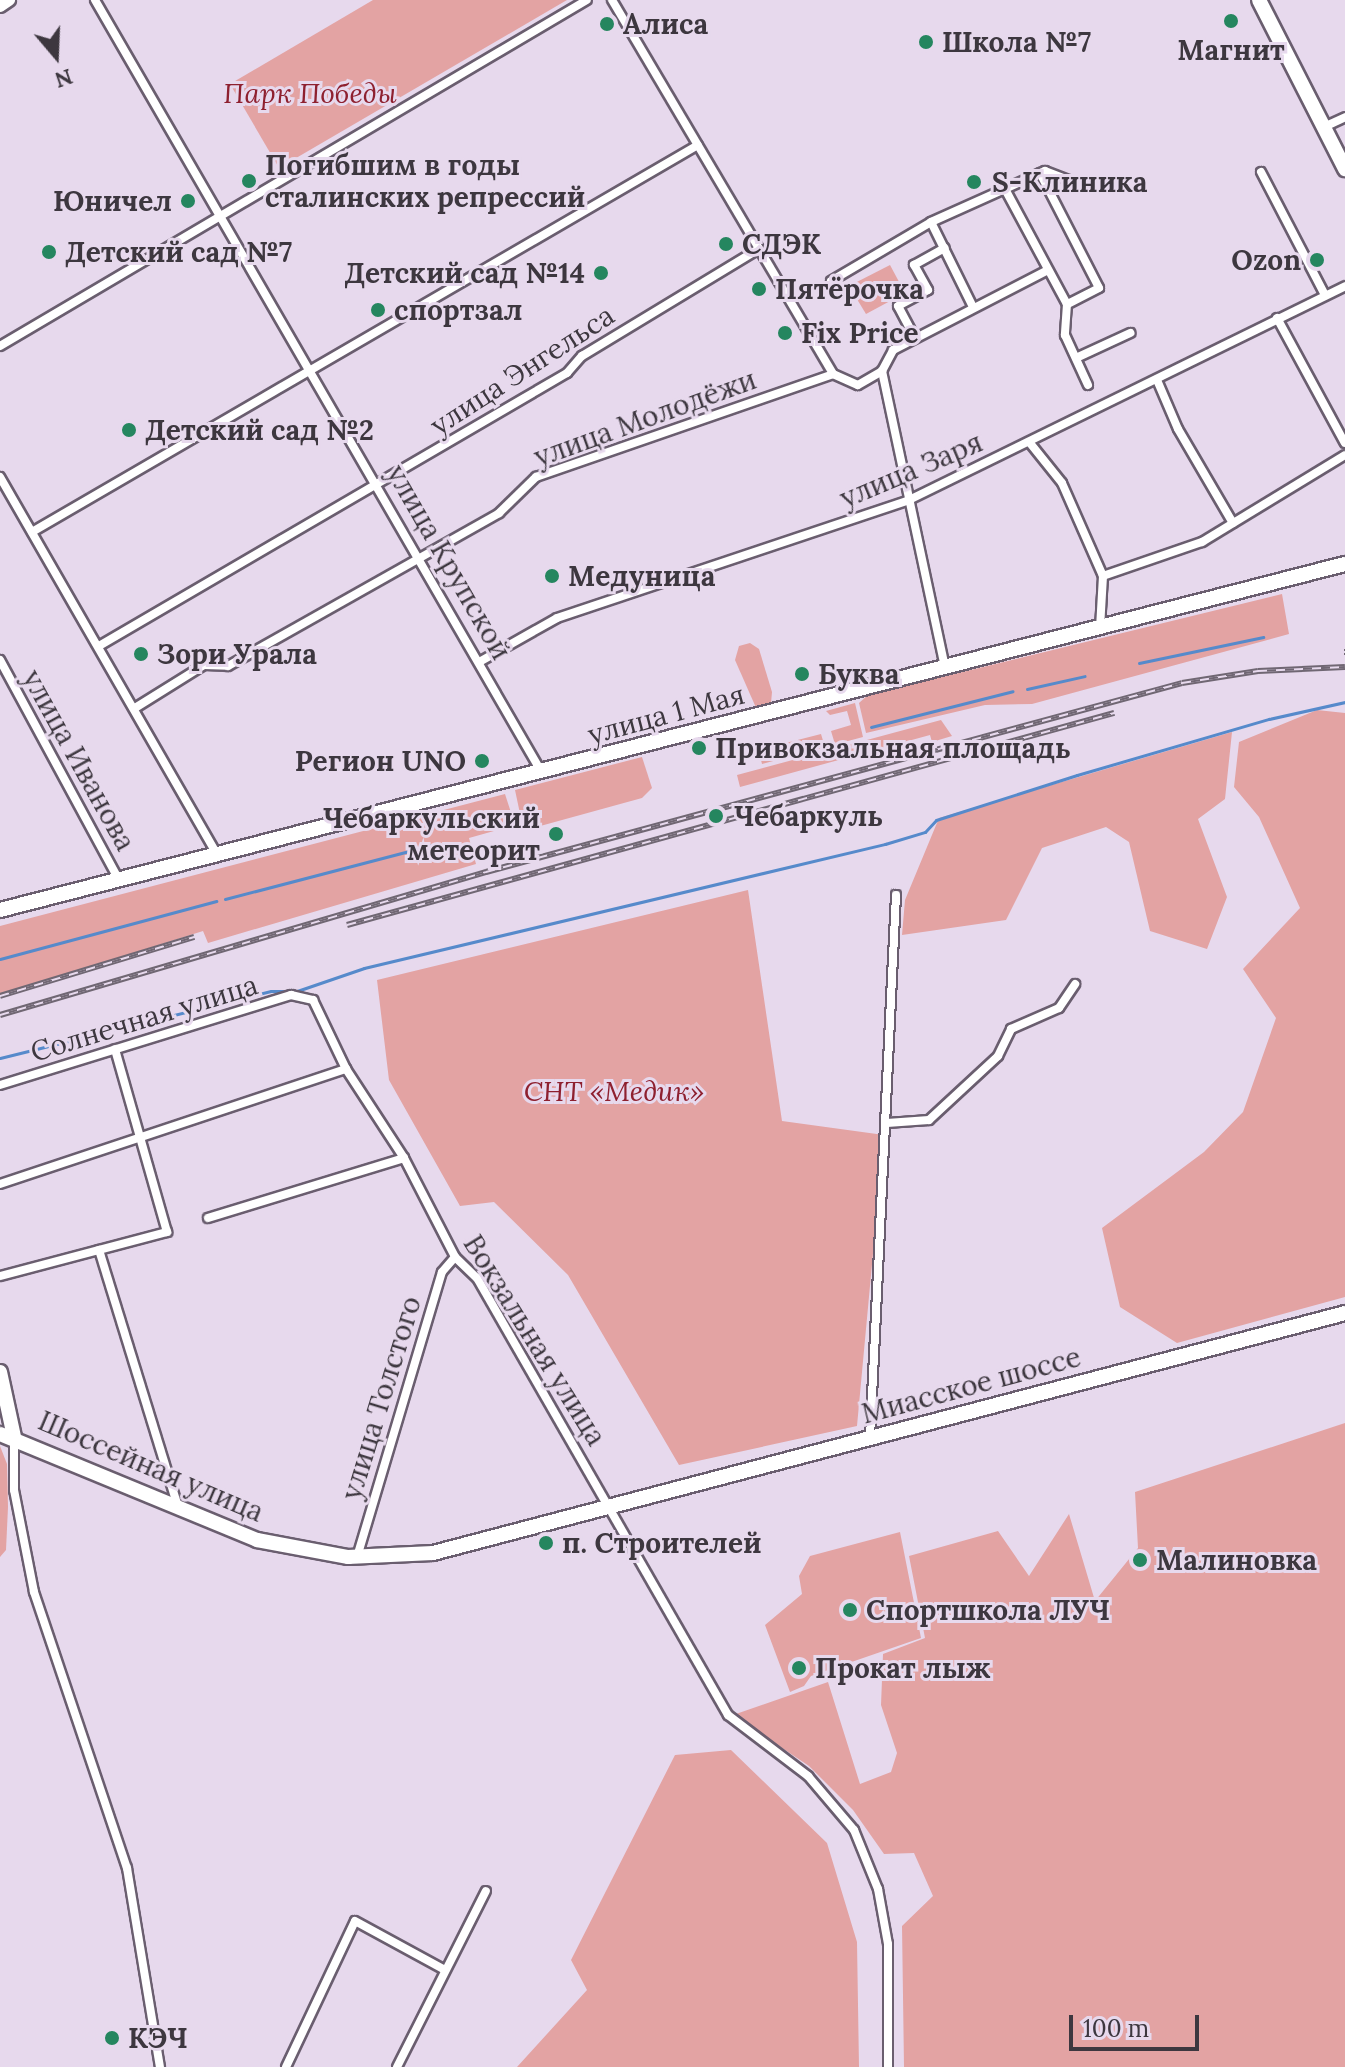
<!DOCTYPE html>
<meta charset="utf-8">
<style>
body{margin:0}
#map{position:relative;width:1345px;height:2067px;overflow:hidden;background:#e7d9ed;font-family:Lora,serif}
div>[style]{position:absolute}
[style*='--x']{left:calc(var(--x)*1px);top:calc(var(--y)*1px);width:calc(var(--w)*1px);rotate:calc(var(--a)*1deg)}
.green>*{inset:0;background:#e3a3a3}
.stream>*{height:3px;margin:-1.5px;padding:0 1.5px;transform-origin:1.5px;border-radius:1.5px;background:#568acb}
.roads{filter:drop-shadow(2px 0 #6a5e6f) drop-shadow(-2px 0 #6a5e6f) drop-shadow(0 2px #6a5e6f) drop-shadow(0 -2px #6a5e6f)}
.street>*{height:8px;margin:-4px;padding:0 4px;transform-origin:4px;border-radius:4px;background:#fff}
.secondary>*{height:12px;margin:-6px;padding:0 6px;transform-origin:6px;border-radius:6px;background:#fff}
.primary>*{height:14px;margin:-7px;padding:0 7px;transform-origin:7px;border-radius:7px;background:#fff}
.rail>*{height:6px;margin-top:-3px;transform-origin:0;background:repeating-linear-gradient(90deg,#e7d9ed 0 9px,#706773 0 18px);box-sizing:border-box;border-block:2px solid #706773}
.dots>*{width:22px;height:22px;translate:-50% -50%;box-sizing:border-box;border:4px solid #e7d9ed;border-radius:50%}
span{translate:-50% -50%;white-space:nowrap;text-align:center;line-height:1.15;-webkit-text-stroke:6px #e7d9ed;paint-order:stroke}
.poi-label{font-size:28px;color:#3d373f;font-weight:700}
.left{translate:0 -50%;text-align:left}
.right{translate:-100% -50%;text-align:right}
.park-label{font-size:28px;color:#8e202f;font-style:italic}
.street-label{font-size:28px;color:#3d373f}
.north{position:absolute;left:16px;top:16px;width:80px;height:80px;-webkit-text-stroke:6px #e7d9ed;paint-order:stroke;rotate:161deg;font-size:22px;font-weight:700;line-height:32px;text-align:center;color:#3d373f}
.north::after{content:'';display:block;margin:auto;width:28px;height:36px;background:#3d373f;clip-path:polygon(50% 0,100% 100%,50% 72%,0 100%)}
.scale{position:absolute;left:1069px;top:2015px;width:130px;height:36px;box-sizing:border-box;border:4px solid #3d373f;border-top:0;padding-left:10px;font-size:24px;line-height:28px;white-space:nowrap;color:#3d373f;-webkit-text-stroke:6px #e7d9ed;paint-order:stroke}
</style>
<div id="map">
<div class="green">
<i style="clip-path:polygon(373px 0,567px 0,279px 168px,230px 84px)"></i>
<i style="clip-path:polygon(890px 265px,905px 293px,866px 314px,849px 286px)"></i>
<i style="clip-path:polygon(1282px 594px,1289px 634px,1032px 704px,985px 705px,866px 733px,859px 703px,868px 695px)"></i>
<i style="clip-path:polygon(750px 643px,759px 649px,772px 692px,771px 703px,757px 710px,735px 660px,739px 646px)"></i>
<i style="clip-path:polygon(855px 703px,863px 737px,762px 764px,757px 744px,772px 740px,774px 746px,821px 734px,824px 744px,834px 741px,831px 731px,851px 725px,847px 711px,830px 715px,826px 711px)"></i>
<i style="clip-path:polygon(1317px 710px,1345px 713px,1345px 1297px,1177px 1343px,1120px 1307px,1102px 1228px,1204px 1152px,1243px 1112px,1276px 1018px,1243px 969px,1300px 908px,1259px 817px,1234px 787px,1239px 742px)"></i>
<i style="clip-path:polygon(941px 720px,952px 736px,932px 742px,930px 735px,740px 787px,737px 775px)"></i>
<i style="clip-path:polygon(1232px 732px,1225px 799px,1198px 819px,1227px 897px,1207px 949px,1150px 931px,1129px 842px,1106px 827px,1042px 848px,1006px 920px,902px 935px,905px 900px,939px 818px)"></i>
<i style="clip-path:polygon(642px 757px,652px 788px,642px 798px,533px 828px,522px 823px,515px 790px)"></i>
<i style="clip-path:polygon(505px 794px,515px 825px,469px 838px,476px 864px,208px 943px,203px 931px,0 995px,0 926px)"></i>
<i style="clip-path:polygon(748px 890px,782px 1121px,884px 1135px,857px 1426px,679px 1465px,568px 1275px,494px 1202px,460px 1206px,389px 1080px,377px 980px)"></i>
<i style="clip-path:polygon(1345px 1423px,1345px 2067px,904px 2067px,902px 1926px,933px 1896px,914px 1853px,884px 1854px,853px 1810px,809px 1766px,733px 1715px,828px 1682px,860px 1784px,891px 1772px,897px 1753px,881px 1705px,883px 1654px,925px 1638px,909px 1556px,998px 1531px,1029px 1576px,1069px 1514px,1095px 1601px,1138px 1548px,1135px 1492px)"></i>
<i style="clip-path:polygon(0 1446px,7px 1464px,8px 1507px,6px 1550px,0 1557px)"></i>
<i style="clip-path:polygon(900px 1532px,921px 1638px,811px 1676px,804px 1686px,790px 1692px,765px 1625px,802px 1594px,799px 1576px,810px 1556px)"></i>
<i style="clip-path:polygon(731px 1750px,827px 1843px,857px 1942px,859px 2067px,517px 2067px,587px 1990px,571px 1960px,675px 1755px)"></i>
</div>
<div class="stream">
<i style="--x:1139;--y:663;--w:127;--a:-11.8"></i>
<i style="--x:1027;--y:689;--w:59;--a:-12.6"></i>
<i style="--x:871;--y:727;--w:146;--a:-14.2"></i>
<i style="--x:225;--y:899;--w:215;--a:-14.6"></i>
<i style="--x:0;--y:959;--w:224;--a:-15"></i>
<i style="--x:0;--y:1058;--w:279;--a:-13.9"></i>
<i style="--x:271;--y:991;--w:26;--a:0"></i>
<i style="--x:297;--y:991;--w:71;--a:-18.9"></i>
<i style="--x:364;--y:968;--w:536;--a:-13.39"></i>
<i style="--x:885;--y:844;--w:42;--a:-16.7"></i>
<i style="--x:925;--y:832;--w:16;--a:-47"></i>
<i style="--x:936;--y:820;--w:148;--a:-17.7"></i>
<i style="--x:1077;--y:775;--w:200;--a:-16.3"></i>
<i style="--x:1269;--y:719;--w:78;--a:-12.6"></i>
</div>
<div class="roads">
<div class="street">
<i style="--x:95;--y:0;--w:893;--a:59.96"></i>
<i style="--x:612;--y:0;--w:434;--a:59.4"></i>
<i style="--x:1324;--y:127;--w:23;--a:-25"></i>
<i style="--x:1261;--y:172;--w:139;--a:62.5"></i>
<i style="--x:1040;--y:173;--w:129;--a:62.8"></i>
<i style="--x:1099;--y:288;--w:36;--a:153"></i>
<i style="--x:1005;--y:189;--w:131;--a:61.7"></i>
<i style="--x:1067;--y:304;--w:31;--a:94"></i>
<i style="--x:1065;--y:335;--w:55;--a:65.3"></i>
<i style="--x:931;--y:222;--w:95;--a:63.7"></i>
<i style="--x:831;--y:281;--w:116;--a:-30.5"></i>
<i style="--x:931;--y:222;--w:125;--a:-24.1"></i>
<i style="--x:1045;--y:171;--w:39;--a:21"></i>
<i style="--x:1277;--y:318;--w:142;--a:61.5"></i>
<i style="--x:915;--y:338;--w:36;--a:-118"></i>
<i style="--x:898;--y:306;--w:34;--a:-28"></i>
<i style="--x:928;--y:290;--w:29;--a:-119"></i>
<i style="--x:914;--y:265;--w:35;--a:-29"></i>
<i style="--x:0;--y:346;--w:681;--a:-30.52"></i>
<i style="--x:1076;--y:358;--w:60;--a:-24.8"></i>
<i style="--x:882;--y:371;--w:304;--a:78"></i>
<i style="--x:1157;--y:380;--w:53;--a:66.8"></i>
<i style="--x:1178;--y:429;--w:109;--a:59.7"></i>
<i style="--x:1030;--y:443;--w:51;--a:51.3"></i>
<i style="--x:1062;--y:483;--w:102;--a:66.2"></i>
<i style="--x:1103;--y:576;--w:52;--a:93.3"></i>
<i style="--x:0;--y:477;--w:436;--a:60.1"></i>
<i style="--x:32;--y:532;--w:770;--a:-30.16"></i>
<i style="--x:1103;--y:576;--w:105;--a:-19"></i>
<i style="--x:1202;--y:542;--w:167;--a:-31.3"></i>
<i style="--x:99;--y:646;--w:542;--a:-30.26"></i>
<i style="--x:567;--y:373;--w:23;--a:-49"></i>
<i style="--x:582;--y:356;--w:207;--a:-31.2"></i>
<i style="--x:0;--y:660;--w:250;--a:61.6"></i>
<i style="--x:481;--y:661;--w:87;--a:-29.5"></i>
<i style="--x:557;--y:618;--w:371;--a:-18.5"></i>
<i style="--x:909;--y:500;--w:486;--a:-26.1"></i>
<i style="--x:135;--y:708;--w:81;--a:-31.9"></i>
<i style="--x:204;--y:665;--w:24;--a:2"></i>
<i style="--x:228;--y:666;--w:311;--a:-29.4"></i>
<i style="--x:499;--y:513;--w:52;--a:-44.2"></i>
<i style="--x:536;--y:477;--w:314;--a:-19.1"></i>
<i style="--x:833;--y:374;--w:27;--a:24"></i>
<i style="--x:858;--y:385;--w:28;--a:-30"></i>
<i style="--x:882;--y:371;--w:24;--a:-62"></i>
<i style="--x:893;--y:350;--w:174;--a:-27.3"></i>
<i style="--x:0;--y:1085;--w:305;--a:-17.2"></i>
<i style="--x:291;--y:995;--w:23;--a:13"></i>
<i style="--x:313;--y:1000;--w:76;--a:64.4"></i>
<i style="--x:346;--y:1069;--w:106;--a:56.9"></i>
<i style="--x:404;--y:1158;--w:111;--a:62.7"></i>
<i style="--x:455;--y:1257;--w:30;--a:44"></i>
<i style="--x:477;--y:1278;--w:504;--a:60.13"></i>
<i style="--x:728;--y:1715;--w:101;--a:37.3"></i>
<i style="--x:808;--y:1776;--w:71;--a:49.6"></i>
<i style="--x:854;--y:1830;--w:64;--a:67.9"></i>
<i style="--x:878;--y:1889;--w:56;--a:79.7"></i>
<i style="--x:888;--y:1944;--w:123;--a:90"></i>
<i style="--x:887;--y:1123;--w:42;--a:-4.1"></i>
<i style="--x:929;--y:1120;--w:94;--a:-42.8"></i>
<i style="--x:998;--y:1056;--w:30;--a:-64"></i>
<i style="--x:1011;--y:1029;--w:52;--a:-23.6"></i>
<i style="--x:1059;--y:1008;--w:29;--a:-56"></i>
<i style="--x:0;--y:1184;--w:365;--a:-18.4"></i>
<i style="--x:208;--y:1218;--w:205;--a:-17"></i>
<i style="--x:99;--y:1250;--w:268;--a:72.9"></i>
<i style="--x:0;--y:1276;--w:173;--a:-14.8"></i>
<i style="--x:167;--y:1232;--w:190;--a:-105.9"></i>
<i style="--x:14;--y:1437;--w:53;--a:90"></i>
<i style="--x:14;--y:1490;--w:104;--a:78.9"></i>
<i style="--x:34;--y:1592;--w:291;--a:71.4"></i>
<i style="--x:127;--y:1868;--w:202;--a:80.6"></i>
<i style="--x:870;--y:1438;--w:544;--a:-87.26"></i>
<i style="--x:357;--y:1557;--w:297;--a:-73.4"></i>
<i style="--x:442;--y:1272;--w:20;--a:-49"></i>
<i style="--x:286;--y:2067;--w:161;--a:-64.7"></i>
<i style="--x:355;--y:1921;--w:102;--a:28.6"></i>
<i style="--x:397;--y:2067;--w:197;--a:-63.2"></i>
</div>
<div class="secondary">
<i style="--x:0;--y:6;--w:11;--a:-34"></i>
</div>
<div class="primary">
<i style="--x:1259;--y:0;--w:190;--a:63"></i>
<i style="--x:0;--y:910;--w:1389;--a:-14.43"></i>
<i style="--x:0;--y:1372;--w:66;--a:77.8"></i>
<i style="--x:0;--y:1434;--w:278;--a:22.4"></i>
<i style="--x:257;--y:1540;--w:93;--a:10.6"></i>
<i style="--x:348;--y:1557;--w:85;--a:-2.7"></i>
<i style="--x:433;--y:1553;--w:943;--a:-14.74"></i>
</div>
</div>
<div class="rail">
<i style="--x:1344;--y:652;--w:1;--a:0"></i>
<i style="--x:347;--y:925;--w:796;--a:-15.45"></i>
<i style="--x:0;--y:996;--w:203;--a:-16.9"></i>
<i style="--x:0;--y:1015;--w:507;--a:-16.4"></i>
<i style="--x:486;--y:872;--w:721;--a:-15.19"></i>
<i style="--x:1182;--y:683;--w:77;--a:-9"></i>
<i style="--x:1258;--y:671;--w:87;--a:-2.6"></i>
</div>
<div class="dots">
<i style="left:1231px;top:21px;background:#25865f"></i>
<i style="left:607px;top:24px;background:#25865f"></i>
<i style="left:926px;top:42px;background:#25865f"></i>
<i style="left:249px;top:181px;background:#25865f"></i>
<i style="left:974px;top:182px;background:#25865f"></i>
<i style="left:188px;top:201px;background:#25865f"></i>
<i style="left:726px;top:244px;background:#25865f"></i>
<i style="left:49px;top:252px;background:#25865f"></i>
<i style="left:1317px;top:260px;background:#25865f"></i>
<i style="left:601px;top:273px;background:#25865f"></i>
<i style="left:759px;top:289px;background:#25865f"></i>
<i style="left:378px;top:310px;background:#25865f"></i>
<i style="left:785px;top:333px;background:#25865f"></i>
<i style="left:129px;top:430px;background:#25865f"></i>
<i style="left:552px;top:576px;background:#25865f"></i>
<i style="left:141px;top:654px;background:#25865f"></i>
<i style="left:802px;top:674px;background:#25865f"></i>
<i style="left:699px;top:748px;background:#25865f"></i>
<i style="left:482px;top:761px;background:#25865f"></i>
<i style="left:716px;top:816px;background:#25865f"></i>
<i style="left:556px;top:834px;background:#25865f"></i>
<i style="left:546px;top:1543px;background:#25865f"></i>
<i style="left:1140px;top:1560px;background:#25865f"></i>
<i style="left:850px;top:1610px;background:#25865f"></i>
<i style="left:799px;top:1668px;background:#25865f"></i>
<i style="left:112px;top:2038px;background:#25865f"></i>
</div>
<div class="poi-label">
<span class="left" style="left:623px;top:24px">Алиса</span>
<span class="left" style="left:942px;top:42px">Школа №7</span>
<span style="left:1231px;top:50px">Магнит</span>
<span class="left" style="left:265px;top:181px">Погибшим в годы<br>сталинских репрессий</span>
<span class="left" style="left:992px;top:182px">S-Клиника</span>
<span class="right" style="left:172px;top:201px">Юничел</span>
<span class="left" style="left:742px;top:244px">СДЭК</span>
<span class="left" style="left:65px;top:252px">Детский сад №7</span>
<span class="right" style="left:1301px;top:260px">Ozon</span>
<span class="right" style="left:585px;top:273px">Детский сад №14</span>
<span class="left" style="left:775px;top:289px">Пятёрочка</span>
<span class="left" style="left:394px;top:310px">спортзал</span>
<span class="left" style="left:801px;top:333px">Fix Price</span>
<span class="left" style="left:145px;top:430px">Детский сад №2</span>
<span class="left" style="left:568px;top:576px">Медуница</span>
<span class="left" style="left:157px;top:654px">Зори Урала</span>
<span class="left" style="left:818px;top:674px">Буква</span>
<span class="left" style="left:715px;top:748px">Привокзальная площадь</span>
<span class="right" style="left:466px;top:761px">Регион UNO</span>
<span class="left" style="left:734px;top:816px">Чебаркуль</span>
<span class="right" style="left:540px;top:834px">Чебаркульский<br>метеорит</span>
<span class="left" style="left:562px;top:1543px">п. Строителей</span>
<span class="left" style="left:1156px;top:1560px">Малиновка</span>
<span class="left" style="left:866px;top:1610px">Спортшкола ЛУЧ</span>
<span class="left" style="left:815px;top:1668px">Прокат лыж</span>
<span class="left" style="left:128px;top:2038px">КЭЧ</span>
</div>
<div class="park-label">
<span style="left:310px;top:93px">Парк Победы</span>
<span style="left:614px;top:1091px">СНТ «Медик»</span>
</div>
<div class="street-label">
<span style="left:522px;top:370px;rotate:-33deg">улица Энгельса</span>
<span style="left:645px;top:418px;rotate:-20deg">улица Молодёжи</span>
<span style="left:911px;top:470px;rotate:-23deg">улица Заря</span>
<span style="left:449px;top:562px;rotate:60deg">улица Крупской</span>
<span style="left:666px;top:714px;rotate:-15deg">улица 1 Мая</span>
<span style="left:79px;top:760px;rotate:61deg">улица Иванова</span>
<span style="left:144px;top:1018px;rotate:-17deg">Солнечная улица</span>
<span style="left:535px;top:1340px;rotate:58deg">Вокзальная улица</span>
<span style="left:971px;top:1385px;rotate:-15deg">Миасское шоссе</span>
<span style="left:381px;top:1398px;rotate:-73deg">улица Толстого</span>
<span style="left:151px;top:1466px;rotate:23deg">Шоссейная улица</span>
</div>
<div class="north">N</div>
<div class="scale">100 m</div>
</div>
